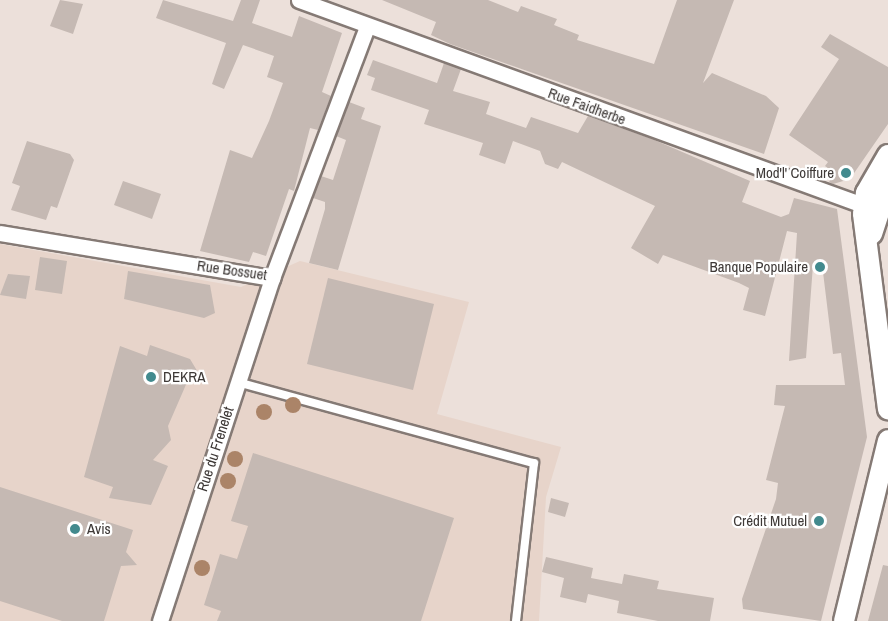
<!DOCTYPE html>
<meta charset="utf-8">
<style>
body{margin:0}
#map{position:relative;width:888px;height:621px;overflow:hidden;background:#ece0da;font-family:"Archivo Narrow",sans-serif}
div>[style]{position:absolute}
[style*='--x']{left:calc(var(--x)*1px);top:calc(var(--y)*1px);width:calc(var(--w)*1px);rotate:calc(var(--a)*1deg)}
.built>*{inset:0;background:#e7d4ca}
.building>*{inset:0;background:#c5b9b3}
.roads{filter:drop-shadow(2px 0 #857a75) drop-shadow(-2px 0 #857a75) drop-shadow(0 2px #857a75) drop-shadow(0 -2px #857a75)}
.service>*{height:8px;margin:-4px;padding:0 4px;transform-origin:4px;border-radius:4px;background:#fff}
.minor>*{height:15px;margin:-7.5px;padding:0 7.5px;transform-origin:7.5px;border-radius:7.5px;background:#fff}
.tertiary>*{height:20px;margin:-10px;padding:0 10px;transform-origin:10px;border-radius:10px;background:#fff}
.trees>*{width:16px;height:16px;margin:-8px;border-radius:50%;background:#ab8468}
.dots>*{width:16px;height:16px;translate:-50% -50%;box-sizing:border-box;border:3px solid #fff;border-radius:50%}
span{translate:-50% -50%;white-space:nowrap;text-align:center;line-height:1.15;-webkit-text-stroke:4.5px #fff;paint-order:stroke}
.street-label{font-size:15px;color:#3e3937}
.poi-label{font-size:15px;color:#3e3937}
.right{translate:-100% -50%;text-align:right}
.left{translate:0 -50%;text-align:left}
</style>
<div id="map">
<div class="built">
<i style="clip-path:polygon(0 244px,241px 287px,300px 261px,469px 302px,437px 414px,561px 447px,546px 497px,539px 621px,0 621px)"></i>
</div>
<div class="building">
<i style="clip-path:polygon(60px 0,83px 4px,73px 34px,50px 26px)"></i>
<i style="clip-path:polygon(163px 0,233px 21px,241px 0,260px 0,252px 23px,292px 37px,299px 16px,342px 33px,322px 92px,331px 96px,318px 130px,310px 128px,294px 191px,289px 189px,266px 256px,253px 252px,249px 262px,200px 251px,230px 150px,252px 158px,269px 121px,283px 83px,267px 77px,274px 56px,243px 45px,224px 89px,212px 84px,226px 43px,156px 18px)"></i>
<i style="clip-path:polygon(382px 0,488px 0,518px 12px,521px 6px,557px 19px,554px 25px,579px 35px,577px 40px,654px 64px,677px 0,734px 0,703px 83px,712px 73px,766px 96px,779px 108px,764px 154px,450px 44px,431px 35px,436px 22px)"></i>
<i style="clip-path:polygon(830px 34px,888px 67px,888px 124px,850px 179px,833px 184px,829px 182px,835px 173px,825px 166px,828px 162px,789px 135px,839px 59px,821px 47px)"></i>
<i style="clip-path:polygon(373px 60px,437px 83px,444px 63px,461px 69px,453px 91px,490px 102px,486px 114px,526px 128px,531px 117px,578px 133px,588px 116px,652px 139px,750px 181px,742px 202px,781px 217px,789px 214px,794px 198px,837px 209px,867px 437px,821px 621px,743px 609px,742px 599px,776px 499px,778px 483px,766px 480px,785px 406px,774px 405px,776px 385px,845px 385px,841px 353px,833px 354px,822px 264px,813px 265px,806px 358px,789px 361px,797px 233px,787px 231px,765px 316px,743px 310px,749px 288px,739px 283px,663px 255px,658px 264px,631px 248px,655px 206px,562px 162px,558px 169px,545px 164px,540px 151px,513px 141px,505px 164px,479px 155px,483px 143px,424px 124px,429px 110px,371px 90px,375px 78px,367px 75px)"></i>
<i style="clip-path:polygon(349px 102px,365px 108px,361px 119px,381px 126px,338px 270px,309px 263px,325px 209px,325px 202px,313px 198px,321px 176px,333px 180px,346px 140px,336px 136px)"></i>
<i style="clip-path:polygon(27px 141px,70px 154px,74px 160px,57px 208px,51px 206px,46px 220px,11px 210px,20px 186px,12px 183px)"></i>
<i style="clip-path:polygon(123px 181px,161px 194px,152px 219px,114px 205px)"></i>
<i style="clip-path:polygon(40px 257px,67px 261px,62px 294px,35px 290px)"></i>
<i style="clip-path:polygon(128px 271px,210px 285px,215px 313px,204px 318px,124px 299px)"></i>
<i style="clip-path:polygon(8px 274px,30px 276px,26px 299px,0 295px)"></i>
<i style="clip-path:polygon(328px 278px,434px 304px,413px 390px,307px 364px)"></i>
<i style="clip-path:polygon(150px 345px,190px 359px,199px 374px,188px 380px,168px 426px,171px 440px,153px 460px,168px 466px,151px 505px,109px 498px,113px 487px,84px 477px,120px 346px,147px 356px)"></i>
<i style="clip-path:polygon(253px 453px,454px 518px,421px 621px,217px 621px,221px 611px,204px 605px,220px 554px,237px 559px,248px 526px,231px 521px)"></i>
<i style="clip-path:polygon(0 487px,133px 530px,126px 552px,137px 565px,121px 566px,104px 621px,62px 621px,0 601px)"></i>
<i style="clip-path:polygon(551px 498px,569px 503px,565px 517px,548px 512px)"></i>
<i style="clip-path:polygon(546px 557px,593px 568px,591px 578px,622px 584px,624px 574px,659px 581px,657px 589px,714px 598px,710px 621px,658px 621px,617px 613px,619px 601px,588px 594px,586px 603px,560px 597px,564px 578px,542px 572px)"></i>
<i style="clip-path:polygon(883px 565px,888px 566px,888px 621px,868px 621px)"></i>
</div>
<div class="roads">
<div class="service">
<i style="--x:237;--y:382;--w:308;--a:15.3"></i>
<i style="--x:534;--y:463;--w:159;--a:96.5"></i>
</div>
<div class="minor">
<i style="--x:299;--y:0;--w:612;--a:19.98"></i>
<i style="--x:0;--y:233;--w:276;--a:9.4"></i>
<i style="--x:272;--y:278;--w:268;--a:-69.3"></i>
<i style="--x:160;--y:621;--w:361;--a:-71.9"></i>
</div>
<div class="tertiary">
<i style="--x:888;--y:155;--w:44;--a:120.1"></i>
<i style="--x:866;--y:193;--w:21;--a:98"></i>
<i style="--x:863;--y:214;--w:197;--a:82.7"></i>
<i style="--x:872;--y:234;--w:52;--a:-71.9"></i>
<i style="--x:844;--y:621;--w:186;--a:-76.3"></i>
</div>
</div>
<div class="trees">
<i style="left:293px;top:405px"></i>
<i style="left:264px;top:412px"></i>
<i style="left:235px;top:459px"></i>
<i style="left:228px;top:481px"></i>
<i style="left:202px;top:568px"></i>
</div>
<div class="dots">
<i style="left:846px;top:173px;background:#428a8e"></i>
<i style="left:820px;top:267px;background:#428a8e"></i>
<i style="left:151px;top:377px;background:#428a8e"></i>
<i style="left:819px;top:521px;background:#428a8e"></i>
<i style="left:75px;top:529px;background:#428a8e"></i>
</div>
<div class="street-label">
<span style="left:587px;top:106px;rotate:20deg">Rue Faidherbe</span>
<span style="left:232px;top:270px;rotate:8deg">Rue Bossuet</span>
<span style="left:215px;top:449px;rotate:-72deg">Rue du Frenelet</span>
</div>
<div class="poi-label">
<span class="right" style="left:834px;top:173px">Mod'l' Coiffure</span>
<span class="right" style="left:808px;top:267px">Banque Populaire</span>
<span class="left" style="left:163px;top:377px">DEKRA</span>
<span class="right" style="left:807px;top:521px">Crédit Mutuel</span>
<span class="left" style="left:87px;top:529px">Avis</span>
</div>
</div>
